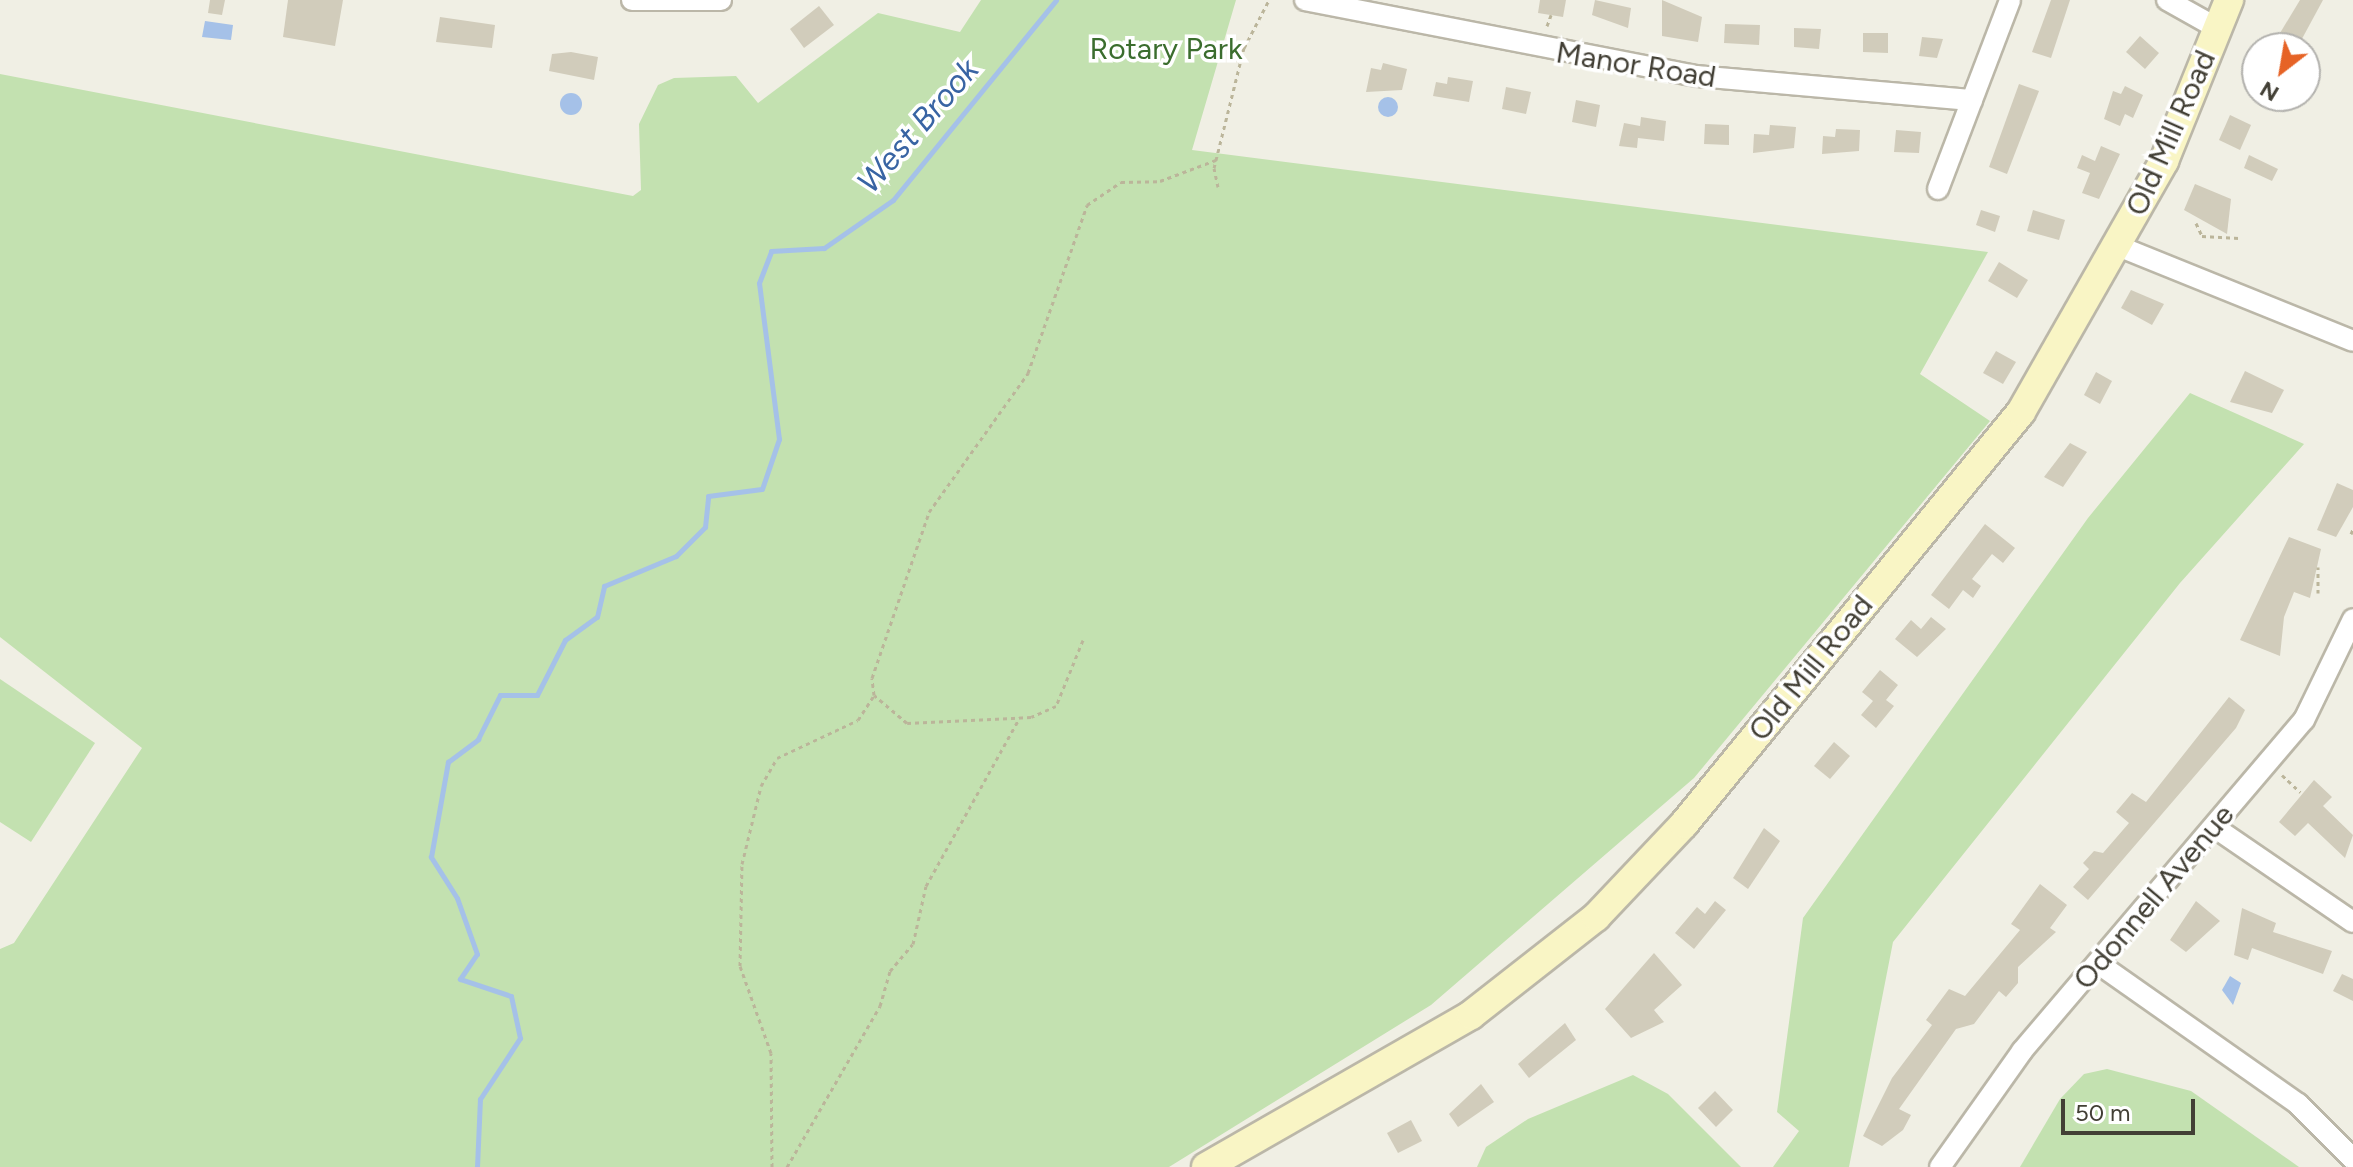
<!DOCTYPE html>
<style>
body{margin:0}
#map{position:relative;width:2353px;height:1167px;overflow:hidden;background:#f0efe4;font-family:Figtree,sans-serif}
div>[style]{position:absolute}
[style*='--x']{left:calc(var(--x)*1px);top:calc(var(--y)*1px);width:calc(var(--w)*1px);rotate:calc(var(--a)*1deg)}
.green>*{inset:0;background:#c3e1b0}
.water>*{inset:0;background:#a5c1e8}
.round{border-radius:50%}
.stream>*{height:5px;margin:-2.5px;padding:0 2.5px;transform-origin:2.5px;border-radius:2.5px;background:#a5c1e8}
.building>*{inset:0;background:#d1ccbb}
.path>*{height:3px;margin-top:-1.5px;transform-origin:0;background:repeating-linear-gradient(90deg,#bbb59a 0 4px,transparent 0 8px)}
.roads{filter:drop-shadow(2px 0 #bbb7a8) drop-shadow(-2px 0 #bbb7a8) drop-shadow(0 2px #bbb7a8) drop-shadow(0 -2px #bbb7a8)}
.minor>*{height:20px;margin:-10px;padding:0 10px;transform-origin:10px;border-radius:10px;background:#fff}
.secondary>*{height:28px;margin:-14px;padding:0 14px;transform-origin:14px;border-radius:14px;background:#f9f5c5}
span{translate:-50% -50%;white-space:nowrap;text-align:center;line-height:1.15;-webkit-text-stroke:7px #fff;paint-order:stroke}
.park-label{font-size:30px;color:#3b6d2e}
.street-label{font-size:30px;color:#423f35}
.water-label{font-size:32px;color:#3864a3;font-style:italic}
.north{position:absolute;left:2241px;top:32px;width:80px;height:80px;box-sizing:border-box;background:#fff;border:2px solid #b3b2ae;border-radius:50%;rotate:211deg;font-size:22px;font-weight:700;line-height:32px;text-align:center;color:#423f35}
.north::after{content:'';display:block;margin:auto;width:28px;height:36px;background:#e66326;clip-path:polygon(50% 0,100% 100%,50% 72%,0 100%)}
.scale{position:absolute;left:2061px;top:1099px;width:134px;height:36px;box-sizing:border-box;border:4px solid #423f35;border-top:0;padding-left:10px;font-size:24px;line-height:28px;white-space:nowrap;color:#423f35;-webkit-text-stroke:6px #fff;paint-order:stroke}
</style>
<div id="map">
<div class="green">
<i style="clip-path:polygon(981px 0,1236px 0,1192px 150px,1988px 252px,1920px 374px,1990px 421px,1694px 778px,1431px 1005px,1169px 1167px,0 1167px,0 949px,14px 943px,142px 748px,0 637px,0 74px,633px 196px,641px 190px,639px 124px,658px 85px,674px 78px,736px 76px,758px 103px,878px 13px,960px 32px)"></i>
<i style="clip-path:polygon(2190px 393px,2304px 444px,2180px 583px,1893px 942px,1849px 1167px,1773px 1167px,1799px 1131px,1777px 1112px,1803px 918px,2088px 518px)"></i>
<i style="clip-path:polygon(0 679px,95px 743px,31px 842px,0 822px)"></i>
<i style="clip-path:polygon(2107px 1069px,2191px 1091px,2299px 1167px,2020px 1167px,2060px 1099px,2084px 1074px)"></i>
<i style="clip-path:polygon(1633px 1075px,1668px 1094px,1741px 1167px,1477px 1167px,1486px 1147px,1528px 1119px)"></i>
</div>
<div class="water">
<i style="clip-path:polygon(205px 21px,233px 25px,231px 40px,202px 37px)"></i>
<i class="round" style="left:560px;top:93px;width:22px;height:22px"></i>
<i class="round" style="left:1378px;top:97px;width:20px;height:20px"></i>
<i style="clip-path:polygon(2230px 976px,2241px 983px,2233px 1005px,2222px 990px)"></i>
</div>
<div class="stream">
<i style="--x:477;--y:1167;--w:68;--a:-87.5"></i>
<i style="--x:480;--y:1099;--w:73;--a:-56.7"></i>
<i style="--x:520;--y:1038;--w:43;--a:-102.1"></i>
<i style="--x:511;--y:996;--w:54;--a:-161.6"></i>
<i style="--x:460;--y:979;--w:30;--a:-56"></i>
<i style="--x:477;--y:954;--w:59;--a:-109.7"></i>
<i style="--x:457;--y:898;--w:49;--a:-122.4"></i>
<i style="--x:431;--y:857;--w:97;--a:-79.9"></i>
<i style="--x:448;--y:762;--w:38;--a:-37"></i>
<i style="--x:478;--y:739;--w:49;--a:-63.4"></i>
<i style="--x:500;--y:695;--w:37;--a:0"></i>
<i style="--x:537;--y:695;--w:62;--a:-63"></i>
<i style="--x:565;--y:640;--w:39;--a:-36"></i>
<i style="--x:597;--y:617;--w:32;--a:-77"></i>
<i style="--x:604;--y:586;--w:78;--a:-22.6"></i>
<i style="--x:676;--y:556;--w:41;--a:-45"></i>
<i style="--x:705;--y:527;--w:31;--a:-84"></i>
<i style="--x:708;--y:496;--w:54;--a:-7.4"></i>
<i style="--x:762;--y:489;--w:53;--a:-71.2"></i>
<i style="--x:779;--y:439;--w:157;--a:-97.3"></i>
<i style="--x:759;--y:283;--w:34;--a:-69"></i>
<i style="--x:771;--y:251;--w:53;--a:-3.2"></i>
<i style="--x:824;--y:248;--w:84;--a:-34.8"></i>
<i style="--x:893;--y:200;--w:258;--a:-50.8"></i>
</div>
<div class="building">
<i style="clip-path:polygon(210px 0,225px 0,222px 15px,208px 13px)"></i>
<i style="clip-path:polygon(288px 0,343px 0,335px 46px,283px 37px)"></i>
<i style="clip-path:polygon(1540px 0,1566px 0,1563px 17px,1538px 13px)"></i>
<i style="clip-path:polygon(1595px 0,1631px 8px,1628px 28px,1592px 15px)"></i>
<i style="clip-path:polygon(1662px 0,1702px 17px,1698px 42px,1662px 36px)"></i>
<i style="clip-path:polygon(2051px 0,2070px 0,2051px 58px,2032px 52px)"></i>
<i style="clip-path:polygon(2300px 0,2323px 0,2297px 48px,2271px 48px)"></i>
<i style="clip-path:polygon(819px 6px,834px 25px,804px 48px,790px 29px)"></i>
<i style="clip-path:polygon(440px 17px,495px 25px,492px 48px,436px 42px)"></i>
<i style="clip-path:polygon(1725px 24px,1760px 25px,1759px 45px,1724px 43px)"></i>
<i style="clip-path:polygon(1794px 28px,1821px 29px,1819px 49px,1794px 47px)"></i>
<i style="clip-path:polygon(1863px 33px,1888px 33px,1888px 53px,1863px 52px)"></i>
<i style="clip-path:polygon(2140px 36px,2159px 53px,2145px 69px,2126px 52px)"></i>
<i style="clip-path:polygon(1922px 37px,1943px 39px,1937px 58px,1919px 56px)"></i>
<i style="clip-path:polygon(571px 52px,598px 57px,594px 80px,549px 71px,552px 54px)"></i>
<i style="clip-path:polygon(1383px 63px,1407px 69px,1402px 90px,1366px 92px,1371px 68px,1381px 70px)"></i>
<i style="clip-path:polygon(1448px 77px,1473px 81px,1469px 102px,1433px 96px,1436px 82px,1447px 84px)"></i>
<i style="clip-path:polygon(2019px 84px,2039px 91px,2007px 174px,1989px 167px)"></i>
<i style="clip-path:polygon(2125px 86px,2143px 95px,2133px 118px,2125px 114px,2120px 126px,2104px 119px,2113px 91px,2121px 94px)"></i>
<i style="clip-path:polygon(1506px 87px,1531px 92px,1526px 114px,1502px 109px)"></i>
<i style="clip-path:polygon(1576px 100px,1600px 105px,1596px 127px,1572px 122px)"></i>
<i style="clip-path:polygon(2230px 115px,2251px 125px,2240px 150px,2219px 140px)"></i>
<i style="clip-path:polygon(1641px 117px,1666px 121px,1664px 141px,1638px 138px,1637px 148px,1619px 146px,1624px 123px,1640px 126px)"></i>
<i style="clip-path:polygon(1705px 124px,1729px 125px,1729px 145px,1704px 144px)"></i>
<i style="clip-path:polygon(1770px 125px,1796px 127px,1794px 148px,1753px 153px,1754px 134px,1769px 135px)"></i>
<i style="clip-path:polygon(1836px 129px,1860px 130px,1859px 151px,1822px 154px,1823px 136px,1835px 137px)"></i>
<i style="clip-path:polygon(1896px 130px,1921px 132px,1919px 153px,1894px 152px)"></i>
<i style="clip-path:polygon(2101px 146px,2120px 154px,2099px 199px,2082px 193px,2090px 173px,2077px 168px,2082px 155px,2095px 161px)"></i>
<i style="clip-path:polygon(2249px 155px,2278px 169px,2272px 181px,2244px 168px)"></i>
<i style="clip-path:polygon(2195px 184px,2231px 199px,2227px 234px,2184px 210px)"></i>
<i style="clip-path:polygon(1981px 210px,2000px 216px,1995px 232px,1976px 225px)"></i>
<i style="clip-path:polygon(2033px 210px,2065px 220px,2059px 240px,2027px 231px)"></i>
<i style="clip-path:polygon(1999px 262px,2028px 280px,2017px 298px,1988px 281px)"></i>
<i style="clip-path:polygon(2131px 290px,2164px 304px,2152px 325px,2121px 308px)"></i>
<i style="clip-path:polygon(1996px 351px,2016px 362px,2003px 384px,1983px 373px)"></i>
<i style="clip-path:polygon(2245px 371px,2284px 390px,2272px 413px,2230px 402px)"></i>
<i style="clip-path:polygon(2096px 372px,2112px 381px,2100px 404px,2084px 395px)"></i>
<i style="clip-path:polygon(2070px 443px,2087px 452px,2063px 487px,2044px 477px)"></i>
<i style="clip-path:polygon(2337px 483px,2353px 490px,2353px 507px,2336px 537px,2317px 530px)"></i>
<i style="clip-path:polygon(1985px 524px,2015px 548px,2003px 563px,1992px 554px,1972px 579px,1981px 586px,1973px 598px,1963px 590px,1949px 609px,1931px 595px)"></i>
<i style="clip-path:polygon(2289px 537px,2321px 549px,2310px 598px,2294px 592px,2284px 617px,2280px 656px,2240px 640px)"></i>
<i style="clip-path:polygon(1931px 617px,1946px 629px,1917px 657px,1895px 639px,1911px 620px,1921px 629px)"></i>
<i style="clip-path:polygon(1880px 670px,1898px 685px,1886px 700px,1894px 706px,1876px 728px,1861px 715px,1873px 701px,1862px 692px)"></i>
<i style="clip-path:polygon(2229px 697px,2245px 710px,2236px 728px,2088px 900px,2073px 887px,2089px 869px,2083px 863px,2094px 851px,2103px 853px,2129px 823px,2116px 812px,2132px 793px,2146px 802px)"></i>
<i style="clip-path:polygon(1834px 742px,1850px 756px,1830px 779px,1814px 766px)"></i>
<i style="clip-path:polygon(2314px 780px,2332px 797px,2323px 806px,2353px 835px,2345px 858px,2308px 823px,2295px 836px,2279px 822px)"></i>
<i style="clip-path:polygon(1764px 828px,1780px 841px,1748px 889px,1733px 878px)"></i>
<i style="clip-path:polygon(2040px 884px,2067px 905px,2050px 928px,2056px 932px,2018px 967px,2018px 983px,2006px 997px,1999px 991px,1974px 1024px,1956px 1029px,1899px 1109px,1911px 1115px,1903px 1130px,1882px 1146px,1863px 1136px,1892px 1078px,1932px 1025px,1926px 1020px,1949px 989px,1965px 996px,2020px 930px,2011px 924px)"></i>
<i style="clip-path:polygon(1715px 901px,1726px 910px,1694px 949px,1675px 933px,1697px 907px,1705px 914px)"></i>
<i style="clip-path:polygon(2196px 901px,2220px 921px,2186px 952px,2170px 940px)"></i>
<i style="clip-path:polygon(2242px 908px,2276px 923px,2273px 932px,2332px 951px,2323px 974px,2252px 948px,2248px 960px,2234px 955px)"></i>
<i style="clip-path:polygon(1654px 953px,1682px 985px,1654px 1010px,1664px 1022px,1631px 1038px,1605px 1009px)"></i>
<i style="clip-path:polygon(2342px 974px,2353px 979px,2353px 1001px,2333px 991px)"></i>
<i style="clip-path:polygon(1565px 1023px,1576px 1040px,1529px 1078px,1518px 1064px)"></i>
<i style="clip-path:polygon(1481px 1084px,1494px 1102px,1458px 1127px,1449px 1114px)"></i>
<i style="clip-path:polygon(1715px 1091px,1733px 1110px,1716px 1127px,1698px 1108px)"></i>
<i style="clip-path:polygon(1411px 1120px,1422px 1141px,1398px 1153px,1387px 1133px)"></i>
</div>
<div class="path">
<i style="--x:1547;--y:26;--w:12;--a:-70"></i>
<i style="--x:1218;--y:187;--w:19;--a:-102"></i>
<i style="--x:1214;--y:168;--w:124;--a:-76"></i>
<i style="--x:1244;--y:48;--w:54;--a:-62.5"></i>
<i style="--x:2196;--y:223;--w:14;--a:65"></i>
<i style="--x:2202;--y:236;--w:37;--a:3"></i>
<i style="--x:2351;--y:534;--w:5;--a:-68"></i>
<i style="--x:2318;--y:593;--w:26;--a:-90"></i>
<i style="--x:1083;--y:640;--w:71;--a:112.2"></i>
<i style="--x:1056;--y:706;--w:27;--a:156"></i>
<i style="--x:1031;--y:717;--w:124;--a:177.2"></i>
<i style="--x:907;--y:723;--w:43;--a:-139.7"></i>
<i style="--x:874;--y:695;--w:17;--a:-97"></i>
<i style="--x:872;--y:678;--w:176;--a:-71"></i>
<i style="--x:929;--y:512;--w:171;--a:-54.5"></i>
<i style="--x:1028;--y:373;--w:178;--a:-70.6"></i>
<i style="--x:1087;--y:205;--w:41;--a:-34.1"></i>
<i style="--x:1121;--y:182;--w:39;--a:-1"></i>
<i style="--x:1160;--y:181;--w:60;--a:-20.6"></i>
<i style="--x:2282;--y:775;--w:25;--a:43"></i>
<i style="--x:772;--y:1167;--w:114;--a:-90.5"></i>
<i style="--x:771;--y:1053;--w:92;--a:-109.6"></i>
<i style="--x:740;--y:966;--w:102;--a:-88.9"></i>
<i style="--x:742;--y:864;--w:80;--a:-76.3"></i>
<i style="--x:761;--y:786;--w:32;--a:-60"></i>
<i style="--x:777;--y:758;--w:89;--a:-25.1"></i>
<i style="--x:858;--y:720;--w:30;--a:-57"></i>
<i style="--x:787;--y:1167;--w:186;--a:-60"></i>
<i style="--x:880;--y:1006;--w:36;--a:-74"></i>
<i style="--x:890;--y:971;--w:35;--a:-50"></i>
<i style="--x:913;--y:944;--w:59;--a:-77.4"></i>
<i style="--x:926;--y:886;--w:193;--a:-60.9"></i>
</div>
<div class="roads">
<div class="minor">
<i style="--x:632;--y:0;--w:89;--a:0"></i>
<i style="--x:1305;--y:0;--w:399;--a:11"></i>
<i style="--x:1697;--y:76;--w:276;--a:5"></i>
<i style="--x:2167;--y:0;--w:57;--a:29.2"></i>
<i style="--x:1938;--y:189;--w:202;--a:-69.1"></i>
<i style="--x:2118;--y:246;--w:253;--a:22"></i>
<i style="--x:2214;--y:827;--w:168;--a:34.4"></i>
<i style="--x:2099;--y:964;--w:243;--a:35.1"></i>
<i style="--x:2298;--y:1104;--w:78;--a:45"></i>
<i style="--x:1940;--y:1167;--w:142;--a:-54.7"></i>
<i style="--x:2022;--y:1051;--w:435;--a:-49.6"></i>
<i style="--x:2304;--y:720;--w:112;--a:-64.1"></i>
</div>
<div class="secondary">
<i style="--x:1206;--y:1167;--w:305;--a:-29.8"></i>
<i style="--x:1471;--y:1015;--w:159;--a:-38.1"></i>
<i style="--x:1596;--y:917;--w:128;--a:-46.6"></i>
<i style="--x:1684;--y:824;--w:532;--a:-50.72"></i>
<i style="--x:2021;--y:412;--w:289;--a:-60.3"></i>
<i style="--x:2164;--y:161;--w:174;--a:-68"></i>
</div>
</div>
<div class="park-label">
<span style="left:1166px;top:49px">Rotary Park</span>
</div>
<div class="street-label">
<span style="left:1636px;top:65px;rotate:9deg">Manor Road</span>
<span style="left:2171px;top:133px;rotate:-66deg">Old Mill Road</span>
<span style="left:1811px;top:668px;rotate:-51deg">Old Mill Road</span>
<span style="left:2154px;top:897px;rotate:-50deg">Odonnell Avenue</span>
</div>
<div class="water-label">
<span style="left:918px;top:126px;rotate:-49deg">West Brook</span>
</div>
<div class="north">N</div>
<div class="scale">50 m</div>
</div>
